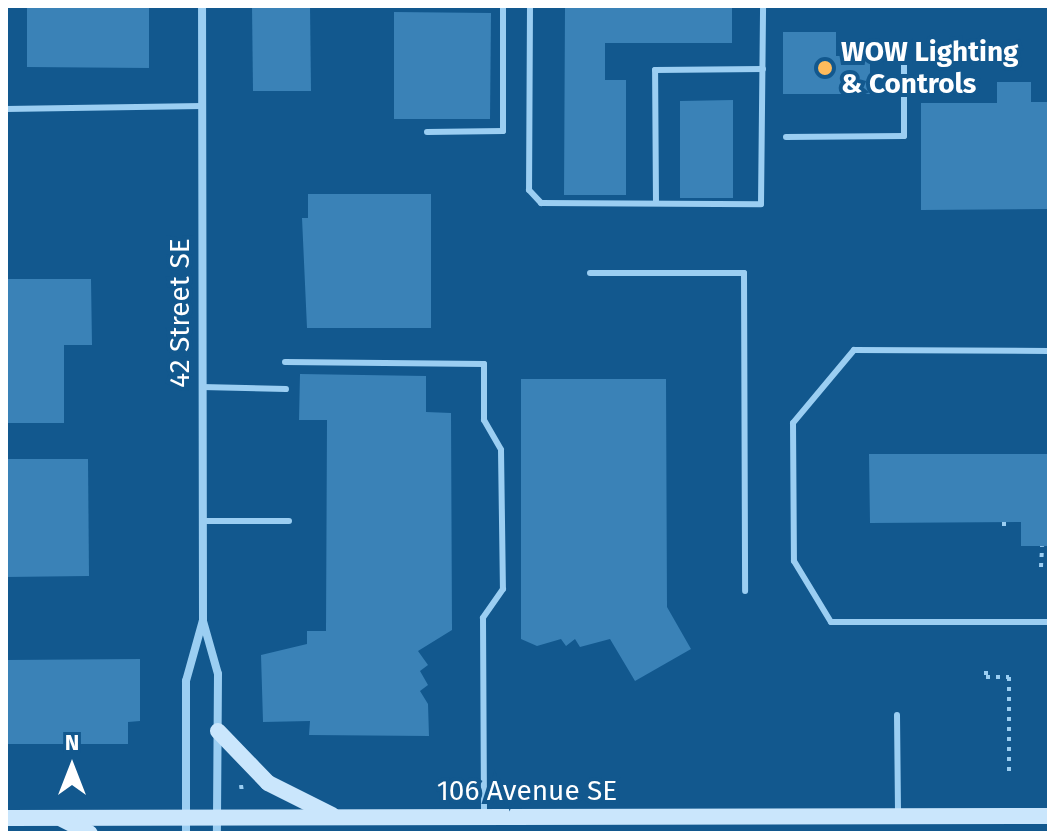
<!DOCTYPE html>
<style>
body{margin:0}
#map{position:relative;width:1055px;height:839px;overflow:hidden;background:#12588e;font-family:"Fira Sans",sans-serif}
div>[style]{position:absolute}
[style*='--x']{left:calc(var(--x)*1px);top:calc(var(--y)*1px);width:calc(var(--w)*1px);rotate:calc(var(--a)*1deg)}
.building>*{inset:0;background:#3a82b7}
.path>*{height:4px;margin-top:-2px;transform-origin:0;background:repeating-linear-gradient(90deg,#9bcef2 0 4px,transparent 0 10px)}
.lane>*{height:6px;margin:-3px;padding:0 3px;transform-origin:3px;border-radius:3px;background:#9bcef2}
.street>*{height:8px;margin:-4px;padding:0 4px;transform-origin:4px;border-radius:4px;background:#9bcef2}
.secondary>*{height:16px;margin:-8px;padding:0 8px;transform-origin:8px;border-radius:8px;background:#cae6fc}
.dots>*{width:22px;height:22px;translate:-50% -50%;box-sizing:border-box;border:4px solid #12588e;border-radius:50%}
span{translate:-50% -50%;white-space:nowrap;text-align:center;line-height:1.15;-webkit-text-stroke:8px #12588e;paint-order:stroke}
.poi-label{font-size:28px;color:#fff;font-weight:700}
.left{translate:0 -50%;text-align:left}
.street-label{font-size:28px;color:#fff}
.frame{position:absolute;inset:0;border:8px solid #fff;pointer-events:none}
.north{position:absolute;left:32px;top:727px;width:80px;height:80px;-webkit-text-stroke:6px #12588e;paint-order:stroke;rotate:0deg;font-size:22px;font-weight:700;line-height:32px;text-align:center;color:#fff}
.north::after{content:'';display:block;margin:auto;width:28px;height:36px;background:#fff;clip-path:polygon(50% 0,100% 100%,50% 72%,0 100%)}
</style>
<div id="map">
<div class="building">
<i style="clip-path:polygon(27px 6px,149px 6px,149px 68px,27px 67px)"></i>
<i style="clip-path:polygon(252px 6px,310px 6px,311px 91px,253px 91px)"></i>
<i style="clip-path:polygon(565px 6px,732px 6px,732px 43px,605px 43px,605px 80px,626px 80px,626px 195px,564px 195px)"></i>
<i style="clip-path:polygon(394px 12px,491px 13px,490px 119px,394px 119px)"></i>
<i style="clip-path:polygon(783px 32px,836px 32px,836px 56px,870px 56px,870px 94px,783px 94px)"></i>
<i style="clip-path:polygon(997px 82px,1031px 82px,1031px 102px,1049px 102px,1049px 209px,921px 210px,921px 103px,997px 103px)"></i>
<i style="clip-path:polygon(733px 100px,733px 198px,680px 198px,680px 101px)"></i>
<i style="clip-path:polygon(308px 194px,431px 194px,431px 328px,307px 328px,302px 218px,308px 218px)"></i>
<i style="clip-path:polygon(6px 279px,91px 279px,92px 345px,64px 345px,64px 423px,6px 423px)"></i>
<i style="clip-path:polygon(300px 374px,426px 376px,426px 412px,451px 413px,452px 630px,418px 651px,428px 665px,420px 671px,428px 685px,420px 691px,428px 704px,429px 736px,309px 735px,310px 721px,263px 722px,261px 655px,307px 644px,307px 631px,326px 631px,327px 420px,299px 420px)"></i>
<i style="clip-path:polygon(521px 379px,666px 379px,667px 607px,691px 649px,635px 681px,610px 639px,580px 647px,575px 639px,566px 646px,561px 639px,537px 646px,521px 639px)"></i>
<i style="clip-path:polygon(869px 454px,1049px 454px,1049px 546px,1021px 546px,1021px 522px,870px 523px)"></i>
<i style="clip-path:polygon(6px 459px,88px 459px,89px 576px,6px 577px)"></i>
<i style="clip-path:polygon(140px 659px,140px 721px,128px 722px,128px 744px,6px 744px,6px 660px)"></i>
</div>
<div class="path">
<i style="--x:1004;--y:522;--w:9;--a:90"></i>
<i style="--x:1041;--y:567;--w:21;--a:-87"></i>
<i style="--x:986;--y:671;--w:6;--a:90"></i>
<i style="--x:986;--y:677;--w:23;--a:0"></i>
<i style="--x:1009;--y:677;--w:94;--a:90"></i>
<i style="--x:241;--y:785;--w:7;--a:82"></i>
</div>
<div class="lane">
<i style="--x:530;--y:6;--w:184;--a:90.3"></i>
<i style="--x:529;--y:190;--w:18;--a:47"></i>
<i style="--x:541;--y:203;--w:220;--a:0.3"></i>
<i style="--x:761;--y:204;--w:198;--a:-89.4"></i>
<i style="--x:6;--y:109;--w:196;--a:-0.9"></i>
<i style="--x:427;--y:132;--w:76;--a:-0.8"></i>
<i style="--x:503;--y:131;--w:125;--a:-90"></i>
<i style="--x:786;--y:137;--w:118;--a:-0.5"></i>
<i style="--x:904;--y:136;--w:79;--a:-90"></i>
<i style="--x:656;--y:203;--w:133;--a:-90.4"></i>
<i style="--x:655;--y:70;--w:108;--a:-0.5"></i>
<i style="--x:590;--y:273;--w:154;--a:0"></i>
<i style="--x:744;--y:273;--w:318;--a:89.8"></i>
<i style="--x:1049;--y:351;--w:195;--a:-179.7"></i>
<i style="--x:854;--y:350;--w:95;--a:129.9"></i>
<i style="--x:793;--y:423;--w:138;--a:89.6"></i>
<i style="--x:794;--y:561;--w:71;--a:58.8"></i>
<i style="--x:831;--y:622;--w:218;--a:0"></i>
<i style="--x:285;--y:362;--w:199;--a:0.6"></i>
<i style="--x:484;--y:364;--w:56;--a:90"></i>
<i style="--x:484;--y:420;--w:34;--a:60"></i>
<i style="--x:501;--y:450;--w:139;--a:89.2"></i>
<i style="--x:503;--y:589;--w:35;--a:125"></i>
<i style="--x:483;--y:618;--w:197;--a:89.7"></i>
<i style="--x:202;--y:387;--w:84;--a:1.4"></i>
<i style="--x:203;--y:521;--w:86;--a:0"></i>
<i style="--x:897;--y:715;--w:98;--a:89.4"></i>
</div>
<div class="street">
<i style="--x:203;--y:621;--w:55;--a:74.2"></i>
<i style="--x:218;--y:674;--w:159;--a:90.4"></i>
<i style="--x:186;--y:833;--w:152;--a:-90"></i>
<i style="--x:186;--y:681;--w:63;--a:-74.4"></i>
<i style="--x:203;--y:620;--w:614;--a:-90.09"></i>
</div>
<div class="secondary">
<i style="--x:218;--y:731;--w:72;--a:46.1"></i>
<i style="--x:268;--y:783;--w:72;--a:26.6"></i>
<i style="--x:6;--y:818;--w:1043;--a:-0.11"></i>
<i style="--x:62;--y:819;--w:31;--a:27"></i>
</div>
<div class="dots">
<i style="left:825px;top:68px;background:#ffbb5c"></i>
</div>
<div class="poi-label">
<span class="left" style="left:841px;top:68px">WOW Lighting<br>&amp; Controls</span>
</div>
<div class="street-label">
<span style="left:180px;top:313px;rotate:-90deg">42 Street SE</span>
<span style="left:527px;top:791px">106 Avenue SE</span>
</div>
<div class="frame"></div>
<div class="north">N</div>
</div>
